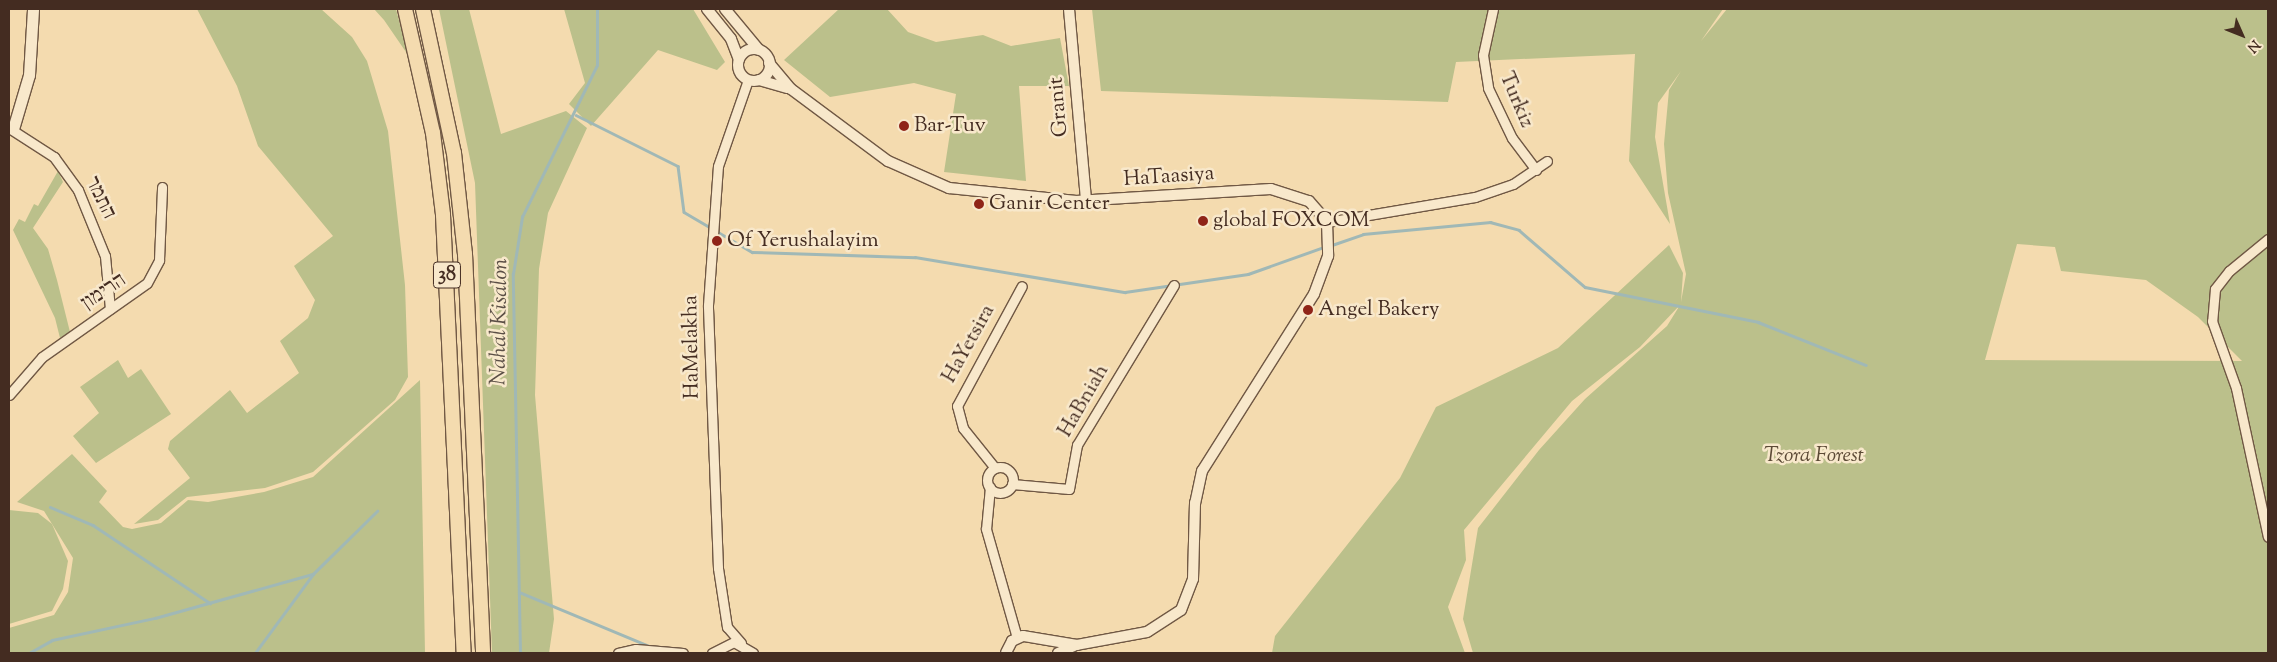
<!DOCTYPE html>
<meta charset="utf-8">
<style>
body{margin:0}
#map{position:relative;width:2277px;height:662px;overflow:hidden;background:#f4dbaf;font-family:"Sorts Mill Goudy","Frank Ruhl Libre",serif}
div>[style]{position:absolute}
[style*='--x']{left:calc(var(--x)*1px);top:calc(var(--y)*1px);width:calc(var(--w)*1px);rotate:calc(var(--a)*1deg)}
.green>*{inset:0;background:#bbc08b}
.stream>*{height:2.5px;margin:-1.25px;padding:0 1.25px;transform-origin:1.25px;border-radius:1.25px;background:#a0b8b6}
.roads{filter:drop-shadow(1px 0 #705844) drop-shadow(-1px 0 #705844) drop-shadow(0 1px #705844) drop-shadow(0 -1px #705844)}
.minor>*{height:9px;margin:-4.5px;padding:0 4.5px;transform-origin:4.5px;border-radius:4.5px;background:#f8e8cb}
.minor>.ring{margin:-4.5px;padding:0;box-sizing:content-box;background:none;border:9px solid #f8e8cb;border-radius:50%}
.tertiary>*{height:10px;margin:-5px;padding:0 5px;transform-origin:5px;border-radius:5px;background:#f8e8cb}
.tertiary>.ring{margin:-5px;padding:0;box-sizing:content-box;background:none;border:10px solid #f8e8cb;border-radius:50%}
.secondary>*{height:11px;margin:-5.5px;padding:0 5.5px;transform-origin:5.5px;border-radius:5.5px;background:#f8e8cb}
.trunk>*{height:14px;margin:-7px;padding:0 7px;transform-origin:7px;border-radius:7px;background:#f4dbaf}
.dots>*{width:14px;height:14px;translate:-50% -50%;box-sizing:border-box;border:2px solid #f8e8cb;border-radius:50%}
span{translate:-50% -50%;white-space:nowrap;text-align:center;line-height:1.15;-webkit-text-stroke:5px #f8e8cb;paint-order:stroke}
.shield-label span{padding:1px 4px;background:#f8e8cb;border:1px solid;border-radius:4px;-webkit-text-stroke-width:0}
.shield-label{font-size:20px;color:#442c21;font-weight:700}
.street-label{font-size:21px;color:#442c21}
.poi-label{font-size:21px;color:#442c21}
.left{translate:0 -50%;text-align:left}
.park-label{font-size:21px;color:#5c4a36;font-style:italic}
.water-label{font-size:22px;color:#5b4f46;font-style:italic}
.frame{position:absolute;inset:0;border:10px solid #442c21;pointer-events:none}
.north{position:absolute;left:2217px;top:10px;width:50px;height:50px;-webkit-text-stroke:4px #f8e8cb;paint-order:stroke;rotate:134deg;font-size:14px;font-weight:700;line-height:20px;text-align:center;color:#442c21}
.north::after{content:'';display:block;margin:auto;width:18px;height:22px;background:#442c21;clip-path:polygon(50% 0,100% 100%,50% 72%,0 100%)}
</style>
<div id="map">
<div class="green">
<i style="clip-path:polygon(197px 9px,321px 9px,352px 37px,367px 61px,388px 131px,405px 285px,408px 377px,395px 400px,313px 472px,265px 488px,187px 497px,158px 520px,134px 524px,190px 478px,168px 449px,170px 441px,230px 390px,247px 413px,299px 373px,280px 341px,308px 318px,315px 300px,294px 266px,333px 236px,258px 146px,237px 86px)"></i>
<i style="clip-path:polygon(374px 9px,396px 9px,408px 55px,384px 20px)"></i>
<i style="clip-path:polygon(439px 9px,469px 9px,501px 134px,566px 111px,587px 128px,548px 213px,539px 269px,535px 395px,554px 619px,549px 653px,492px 653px,475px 183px)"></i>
<i style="clip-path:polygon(564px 9px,693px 9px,725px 62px,717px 70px,658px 50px,591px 126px,569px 104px,585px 83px)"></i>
<i style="clip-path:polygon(839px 9px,887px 9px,908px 32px,936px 42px,983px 35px,1011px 46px,1060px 38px,1069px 86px,1019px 86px,1026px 181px,944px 172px,956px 94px,914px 83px,830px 97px,784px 60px)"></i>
<i style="clip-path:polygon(evenodd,1092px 9px,1723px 9px,1701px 41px,1727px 9px,2268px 9px,2268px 653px,1473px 653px,1463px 619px,1478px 528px,1539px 450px,1585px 399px,1667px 326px,1680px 305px,1640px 347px,1572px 401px,1464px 530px,1466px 560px,1448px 607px,1465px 653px,1272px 653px,1275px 636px,1400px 478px,1436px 407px,1558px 348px,1669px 245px,1683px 273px,1681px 302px,1686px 274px,1668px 193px,1664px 144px,1669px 90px,1681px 71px,1658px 103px,1655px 137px,1670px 224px,1629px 161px,1635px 54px,1456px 62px,1448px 102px,1101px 91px,1092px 9px,2017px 244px,2055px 247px,2061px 271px,2146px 280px,2198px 317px,2242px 361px,1985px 360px,2017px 244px)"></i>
<i style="clip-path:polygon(58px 171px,63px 182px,33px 228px,48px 249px,57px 280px,70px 332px,60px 338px,55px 318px,13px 230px,19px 219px,25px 222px,34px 204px,38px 206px)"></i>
<i style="clip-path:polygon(118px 360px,128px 378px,141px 369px,171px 414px,96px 463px,73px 436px,99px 413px,80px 387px)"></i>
<i style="clip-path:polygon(420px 380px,425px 653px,9px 653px,9px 628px,54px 615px,68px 592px,73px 558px,44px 511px,17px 502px,72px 454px,107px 491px,99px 502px,123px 527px,132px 529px,161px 523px,188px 500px,208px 502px,264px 492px,313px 477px)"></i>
<i style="clip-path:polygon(9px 510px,38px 513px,52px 524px,68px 561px,63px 589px,52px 611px,9px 624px)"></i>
</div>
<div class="stream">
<i style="--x:576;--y:115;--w:114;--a:26.6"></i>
<i style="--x:678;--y:166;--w:46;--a:82.6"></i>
<i style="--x:684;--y:212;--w:79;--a:30.5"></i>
<i style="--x:752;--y:252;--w:163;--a:1.8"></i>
<i style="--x:915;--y:257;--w:213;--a:9.5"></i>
<i style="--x:1125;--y:292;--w:124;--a:-8.3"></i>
<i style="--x:1248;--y:274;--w:81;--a:-19.6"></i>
<i style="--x:1329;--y:246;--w:36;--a:-19"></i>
<i style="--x:1363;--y:234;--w:128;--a:-5.4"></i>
<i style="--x:1490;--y:222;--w:30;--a:15"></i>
<i style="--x:1519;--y:230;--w:87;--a:40.8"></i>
<i style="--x:1585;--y:287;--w:177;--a:11.4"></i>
<i style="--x:1758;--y:322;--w:116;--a:21.7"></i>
<i style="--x:50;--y:507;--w:47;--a:22.7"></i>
<i style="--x:93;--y:525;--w:141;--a:33.7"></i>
<i style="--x:519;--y:592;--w:144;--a:22.5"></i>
<i style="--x:29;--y:653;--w:26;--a:-29"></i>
<i style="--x:52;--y:640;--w:105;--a:-12.1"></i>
<i style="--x:155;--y:618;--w:164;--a:-15.6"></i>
<i style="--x:255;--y:653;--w:98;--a:-53.7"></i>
<i style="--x:313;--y:574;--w:90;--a:-44.5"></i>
<i style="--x:520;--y:653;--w:379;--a:-91.1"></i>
<i style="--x:513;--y:274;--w:58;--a:-81"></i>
<i style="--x:522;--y:217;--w:169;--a:-63.7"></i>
<i style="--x:597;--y:65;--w:56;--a:-90"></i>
</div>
<div class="roads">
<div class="minor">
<i style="--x:1493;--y:9;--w:47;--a:102.3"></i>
<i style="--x:1483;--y:55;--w:33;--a:81"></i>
<i style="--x:1488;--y:88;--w:55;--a:64.4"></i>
<i style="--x:1512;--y:138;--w:40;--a:53"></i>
<i style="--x:9;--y:128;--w:54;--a:32.8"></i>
<i style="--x:54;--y:157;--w:41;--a:54"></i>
<i style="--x:78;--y:190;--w:71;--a:67.8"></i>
<i style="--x:105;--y:256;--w:53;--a:84.6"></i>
<i style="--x:1327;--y:222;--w:150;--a:-9.6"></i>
<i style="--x:1475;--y:197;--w:40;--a:-18.9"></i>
<i style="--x:1513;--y:184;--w:41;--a:-34.1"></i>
<i style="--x:2268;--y:239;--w:50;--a:140.6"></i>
<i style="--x:2229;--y:271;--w:23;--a:128"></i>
<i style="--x:2215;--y:289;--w:32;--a:95"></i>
<i style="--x:2212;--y:321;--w:71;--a:70.3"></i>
<i style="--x:2236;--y:388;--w:152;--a:77.9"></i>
<i style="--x:9;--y:395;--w:50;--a:-49"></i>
<i style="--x:42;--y:357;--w:128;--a:-35.2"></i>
<i style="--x:147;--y:283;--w:26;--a:-62"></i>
<i style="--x:159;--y:260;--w:73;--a:-87.6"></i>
<i class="ring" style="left:987px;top:467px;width:17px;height:17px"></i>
<i style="--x:995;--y:468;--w:51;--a:-128.7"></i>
<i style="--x:963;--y:428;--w:23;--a:-105"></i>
<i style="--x:957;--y:406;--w:136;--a:-61.6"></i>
<i style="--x:1012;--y:484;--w:57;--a:5"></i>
<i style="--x:1069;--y:489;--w:45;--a:-79.7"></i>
<i style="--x:1077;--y:445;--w:187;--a:-58.8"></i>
<i style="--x:990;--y:487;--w:42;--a:95.4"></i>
<i style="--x:986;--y:529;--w:113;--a:74.1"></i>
<i style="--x:741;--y:643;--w:21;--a:-131"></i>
<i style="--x:727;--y:627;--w:60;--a:-98.7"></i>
<i style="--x:718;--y:568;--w:263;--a:-92.2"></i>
<i style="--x:708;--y:305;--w:139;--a:-85.9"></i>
<i style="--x:718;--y:166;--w:91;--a:-70.8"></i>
<i style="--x:618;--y:653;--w:18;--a:-13"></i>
<i style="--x:636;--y:649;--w:47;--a:4.9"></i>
<i style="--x:712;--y:653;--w:25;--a:-27"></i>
<i style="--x:734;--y:642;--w:22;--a:30"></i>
</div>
<div class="tertiary">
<i style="--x:707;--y:9;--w:38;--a:51"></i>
<i style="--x:731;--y:39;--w:22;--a:69"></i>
<i style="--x:725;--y:9;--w:53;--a:50.3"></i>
<i style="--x:1069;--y:9;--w:193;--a:84.9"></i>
<i class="ring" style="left:738px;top:49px;width:22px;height:22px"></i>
<i style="--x:769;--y:63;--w:34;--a:50"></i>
<i style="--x:791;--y:89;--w:121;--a:36.6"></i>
<i style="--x:888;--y:161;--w:67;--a:23.9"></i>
<i style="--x:949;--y:188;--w:128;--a:5.8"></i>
<i style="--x:1076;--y:201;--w:195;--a:-3.5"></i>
<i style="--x:1271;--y:189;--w:40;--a:18"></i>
<i style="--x:1309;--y:201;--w:28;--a:49"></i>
<i style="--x:1327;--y:222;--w:34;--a:88"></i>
<i style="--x:1328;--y:256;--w:40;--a:110.2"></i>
<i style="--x:1314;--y:294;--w:209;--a:122.3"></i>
<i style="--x:1202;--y:471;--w:33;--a:102"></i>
<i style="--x:1195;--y:503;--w:76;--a:91.5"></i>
<i style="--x:1193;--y:579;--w:33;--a:111"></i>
<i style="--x:1181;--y:610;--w:40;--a:147.1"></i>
<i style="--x:1147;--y:632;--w:71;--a:169.5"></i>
<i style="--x:1077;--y:645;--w:55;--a:-170.5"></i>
<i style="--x:1023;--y:636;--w:12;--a:156"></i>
<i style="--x:1012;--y:641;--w:13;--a:117"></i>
<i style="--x:759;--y:80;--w:29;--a:16"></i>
<i style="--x:1058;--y:653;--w:17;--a:-24"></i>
</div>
<div class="secondary">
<i style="--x:13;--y:129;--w:56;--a:-73.5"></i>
<i style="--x:29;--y:75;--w:66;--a:-86.5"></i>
</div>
<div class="trunk">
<i style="--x:405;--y:9;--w:127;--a:77.3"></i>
<i style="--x:433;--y:133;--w:83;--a:83"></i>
<i style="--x:443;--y:215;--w:439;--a:87.3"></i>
<i style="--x:423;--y:9;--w:147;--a:77.9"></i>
<i style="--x:454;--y:153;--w:102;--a:83.8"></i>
<i style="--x:465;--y:254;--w:399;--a:87.4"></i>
</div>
</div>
<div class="dots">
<i style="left:904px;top:126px;background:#8f2418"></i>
<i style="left:979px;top:204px;background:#8f2418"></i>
<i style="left:1203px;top:221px;background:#8f2418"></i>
<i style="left:717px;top:241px;background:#8f2418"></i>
<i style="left:1308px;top:310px;background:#8f2418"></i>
</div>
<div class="shield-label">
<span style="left:447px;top:275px">38</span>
</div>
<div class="street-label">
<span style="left:1516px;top:100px;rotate:67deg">Turkiz</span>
<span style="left:1059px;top:107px;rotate:-95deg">Granit</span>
<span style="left:1169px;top:177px;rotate:-4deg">HaTaasiya</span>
<span style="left:100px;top:198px;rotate:64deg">התמר</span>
<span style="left:104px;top:292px;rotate:-34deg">הרימון</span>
<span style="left:969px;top:344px;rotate:-61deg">HaYetsira</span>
<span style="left:692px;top:347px;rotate:-91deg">HaMelakha</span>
<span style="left:1084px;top:401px;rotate:-60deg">HaBniah</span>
</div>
<div class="poi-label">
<span class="left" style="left:914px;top:126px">Bar-Tuv</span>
<span class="left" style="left:989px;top:204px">Ganir Center</span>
<span class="left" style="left:1213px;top:221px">global FOXCOM</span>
<span class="left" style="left:727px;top:241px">Of Yerushalayim</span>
<span class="left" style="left:1318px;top:310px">Angel Bakery</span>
</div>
<div class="park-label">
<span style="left:1814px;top:456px">Tzora Forest</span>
</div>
<div class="water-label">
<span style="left:501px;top:322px;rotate:-89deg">Nahal Kisalon</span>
</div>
<div class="frame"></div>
<div class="north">N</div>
</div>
